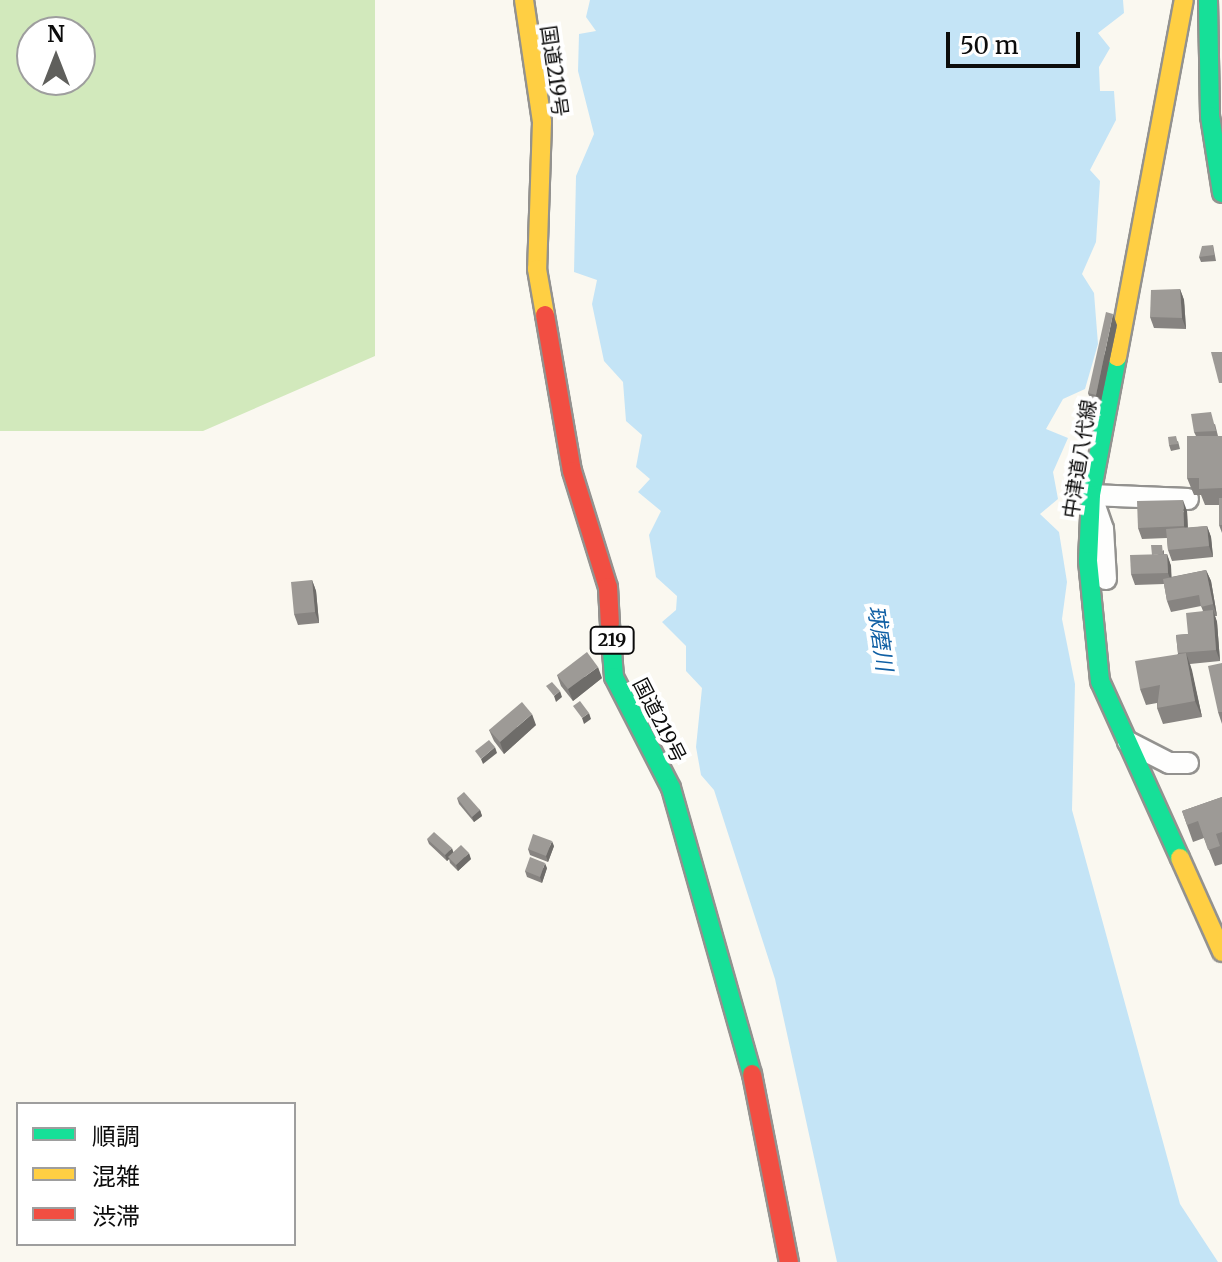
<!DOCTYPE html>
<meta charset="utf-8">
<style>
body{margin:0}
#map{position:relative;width:1222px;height:1262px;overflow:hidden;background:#faf8f0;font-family:Merriweather,"Noto Sans JP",serif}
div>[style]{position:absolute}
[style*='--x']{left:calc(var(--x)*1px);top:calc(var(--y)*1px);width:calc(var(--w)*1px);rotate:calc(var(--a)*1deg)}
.forest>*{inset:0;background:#d2e9bc}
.water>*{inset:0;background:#c4e4f6}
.roads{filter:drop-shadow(2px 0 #93928f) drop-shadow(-2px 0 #93928f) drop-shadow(0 2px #93928f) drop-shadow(0 -2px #93928f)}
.street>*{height:20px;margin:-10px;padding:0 10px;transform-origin:10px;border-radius:10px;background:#fefefd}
.fast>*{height:18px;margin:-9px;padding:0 9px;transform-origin:9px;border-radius:9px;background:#16e098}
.slow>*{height:18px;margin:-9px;padding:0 9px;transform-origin:9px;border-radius:9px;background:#ffcf43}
.jam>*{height:18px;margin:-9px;padding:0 9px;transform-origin:9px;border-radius:9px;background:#f24e42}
.wall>*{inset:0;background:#878481}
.shaded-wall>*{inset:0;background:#6e6c69}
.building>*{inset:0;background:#9d9a96}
span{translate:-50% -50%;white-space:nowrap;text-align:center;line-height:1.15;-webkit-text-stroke:8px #fff;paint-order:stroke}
.shield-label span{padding:2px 6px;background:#fff;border:2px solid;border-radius:6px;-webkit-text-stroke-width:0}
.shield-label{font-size:18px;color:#0c0c0c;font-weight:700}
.street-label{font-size:20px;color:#0c0c0c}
.water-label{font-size:22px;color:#0f5fa4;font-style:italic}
.legend{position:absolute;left:16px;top:1102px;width:280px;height:144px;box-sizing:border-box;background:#fff;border:2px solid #9e9e9e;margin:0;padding:10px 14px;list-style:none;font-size:24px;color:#0c0c0c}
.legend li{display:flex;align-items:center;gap:16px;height:40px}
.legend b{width:40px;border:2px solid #9e9e9e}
.north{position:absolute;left:16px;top:16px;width:80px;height:80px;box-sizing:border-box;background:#fff;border:2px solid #9e9e9e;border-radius:50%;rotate:0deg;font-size:22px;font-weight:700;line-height:32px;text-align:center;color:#0c0c0c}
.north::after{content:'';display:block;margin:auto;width:28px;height:36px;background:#5f5f5c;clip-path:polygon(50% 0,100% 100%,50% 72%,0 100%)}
.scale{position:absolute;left:946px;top:32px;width:134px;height:36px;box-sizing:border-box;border:4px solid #0c0c0c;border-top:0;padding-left:10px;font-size:24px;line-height:28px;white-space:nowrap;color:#0c0c0c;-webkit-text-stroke:6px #fff;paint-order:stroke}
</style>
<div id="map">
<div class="forest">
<i style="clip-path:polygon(evenodd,0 0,375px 0,375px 356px,203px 431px,0 431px,0 0,32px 32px,80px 32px,80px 80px,32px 80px,32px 32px)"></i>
</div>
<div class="water">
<i style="clip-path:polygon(590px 0,1123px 0,1124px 13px,1098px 33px,1110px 48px,1099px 67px,1100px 91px,1114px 91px,1116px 120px,1090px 170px,1100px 181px,1096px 242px,1082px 274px,1094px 293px,1098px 344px,1085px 389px,1063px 399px,1046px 429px,1068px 438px,1053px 472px,1058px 499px,1040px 514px,1059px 532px,1067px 582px,1062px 619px,1075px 684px,1072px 810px,1180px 1204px,1218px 1262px,837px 1262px,775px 979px,714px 790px,701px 775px,696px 747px,702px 688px,686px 671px,686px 646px,662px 622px,676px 610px,677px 596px,656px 577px,649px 535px,661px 511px,638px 492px,650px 479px,636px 467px,642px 435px,626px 421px,623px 382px,604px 361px,592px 304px,597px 280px,574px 272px,576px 176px,594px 134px,578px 71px,579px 34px,596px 31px,586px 17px)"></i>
</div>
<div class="roads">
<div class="street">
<i style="--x:1106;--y:579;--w:50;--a:-93.4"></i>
<i style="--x:1103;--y:529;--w:36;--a:-109"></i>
<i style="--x:1091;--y:495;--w:97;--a:2.4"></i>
<i style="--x:1128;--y:742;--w:46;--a:27.1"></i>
<i style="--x:1169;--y:763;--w:19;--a:0"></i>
</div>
<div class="fast">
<i style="--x:1208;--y:0;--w:116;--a:89"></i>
<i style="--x:1210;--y:116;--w:78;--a:81.1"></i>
<i style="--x:1117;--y:357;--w:140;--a:100.7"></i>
<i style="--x:1091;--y:495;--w:66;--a:92.6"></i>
<i style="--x:1088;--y:561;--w:121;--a:84.3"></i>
<i style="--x:1100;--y:681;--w:194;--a:65.7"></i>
<i style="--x:610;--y:624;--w:53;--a:85.7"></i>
<i style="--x:614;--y:677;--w:125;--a:62.8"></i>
<i style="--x:671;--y:788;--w:297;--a:74.2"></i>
</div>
<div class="slow">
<i style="--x:524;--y:0;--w:123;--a:81.6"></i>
<i style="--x:542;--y:122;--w:147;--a:91.9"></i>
<i style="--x:537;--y:269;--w:47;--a:80.1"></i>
<i style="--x:1117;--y:357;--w:363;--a:-79.4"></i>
<i style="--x:1180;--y:858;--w:103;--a:65.9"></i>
</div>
<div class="jam">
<i style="--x:545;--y:315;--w:158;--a:80.2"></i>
<i style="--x:572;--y:471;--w:121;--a:72.8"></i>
<i style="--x:608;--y:587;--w:37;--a:87"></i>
<i style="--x:752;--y:1074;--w:192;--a:78.9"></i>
</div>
</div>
<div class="wall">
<i style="clip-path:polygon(1213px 245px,1216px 261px,1201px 262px,1199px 257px)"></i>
<i style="clip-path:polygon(1180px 289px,1184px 300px,1186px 329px,1154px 328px,1150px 317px)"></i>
<i style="clip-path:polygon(1117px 325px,1100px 406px,1092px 405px,1088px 393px)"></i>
<i style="clip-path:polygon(1215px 424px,1218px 436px,1222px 436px,1222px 533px,1219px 525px,1219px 505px,1205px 505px,1201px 495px,1194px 495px,1187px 478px,1196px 436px,1194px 432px)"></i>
<i style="clip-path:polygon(1178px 441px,1180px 449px,1171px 451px,1169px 445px)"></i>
<i style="clip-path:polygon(1187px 511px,1188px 528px,1207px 526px,1211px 537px,1213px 557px,1172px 561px,1168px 550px,1167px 538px,1142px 539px,1138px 528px)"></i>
<i style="clip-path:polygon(1164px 550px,1164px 554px,1167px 554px,1171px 566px,1171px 577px,1206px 570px,1211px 581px,1217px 616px,1215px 616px,1217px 622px,1220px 661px,1190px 664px,1202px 717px,1163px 724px,1157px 708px,1157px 703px,1146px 705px,1140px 689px,1178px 654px,1176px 635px,1188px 634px,1203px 611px,1201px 606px,1171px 612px,1167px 601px,1164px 584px,1135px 585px,1131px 574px)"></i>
<i style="clip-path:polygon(312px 580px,316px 591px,319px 623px,298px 625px,294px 614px)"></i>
<i style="clip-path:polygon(1222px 663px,1222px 724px,1218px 712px)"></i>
<i style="clip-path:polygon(557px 675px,602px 678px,573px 701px,561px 686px)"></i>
<i style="clip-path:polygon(536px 725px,504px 754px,494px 741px,489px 730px)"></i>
<i style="clip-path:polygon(1222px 797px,1222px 864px,1215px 866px,1204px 838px,1193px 842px,1182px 811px)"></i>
<i style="clip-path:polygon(457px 798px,480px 810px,482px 816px,474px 822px,459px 804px)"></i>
<i style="clip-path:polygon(427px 839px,453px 852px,471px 859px,458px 871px,450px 863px,449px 859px,447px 861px,429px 844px)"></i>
<i style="clip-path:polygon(554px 846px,548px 862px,530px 855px,528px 849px)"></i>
<i style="clip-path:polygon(547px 868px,542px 883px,527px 877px,525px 871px)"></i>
</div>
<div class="shaded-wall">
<i style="clip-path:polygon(1180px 289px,1184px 300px,1186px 329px,1182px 318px)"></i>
<i style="clip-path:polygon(1113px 314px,1117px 325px,1100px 406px,1096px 395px)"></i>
<i style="clip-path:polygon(1183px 500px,1187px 511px,1188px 537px,1184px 526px)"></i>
<i style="clip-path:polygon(1207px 526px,1211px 537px,1213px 557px,1209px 546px)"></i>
<i style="clip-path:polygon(1167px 554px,1171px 566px,1172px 584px,1168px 573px)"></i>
<i style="clip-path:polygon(1206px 570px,1211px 581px,1217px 616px,1213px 604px)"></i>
<i style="clip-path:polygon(312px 580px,316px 591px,319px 623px,315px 612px)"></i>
<i style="clip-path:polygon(1213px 610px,1217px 622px,1220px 661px,1216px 650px)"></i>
<i style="clip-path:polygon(1186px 653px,1192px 670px,1202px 717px,1195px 701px)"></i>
<i style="clip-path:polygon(598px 667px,602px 678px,573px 701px,568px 689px)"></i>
<i style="clip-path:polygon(560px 691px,562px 697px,556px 702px,554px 696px)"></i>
<i style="clip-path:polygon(589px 713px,591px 719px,584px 724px,582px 718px)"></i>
<i style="clip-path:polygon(532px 714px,536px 725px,504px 754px,500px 742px)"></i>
<i style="clip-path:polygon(495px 747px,497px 753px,483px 764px,481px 759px)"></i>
<i style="clip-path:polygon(480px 810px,482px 816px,474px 822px,472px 817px)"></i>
<i style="clip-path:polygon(552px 841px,554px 846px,548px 862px,546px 856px)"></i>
<i style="clip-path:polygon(452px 848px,454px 854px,447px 861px,445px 855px)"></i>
<i style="clip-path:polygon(469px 853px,471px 859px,458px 871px,456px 865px)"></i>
<i style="clip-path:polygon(545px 863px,547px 868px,542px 883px,540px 877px)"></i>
</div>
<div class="building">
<i style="clip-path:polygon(1213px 245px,1214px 255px,1199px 257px,1202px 246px)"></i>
<i style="clip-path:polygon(1180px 289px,1182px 318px,1150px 317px,1151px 290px)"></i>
<i style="clip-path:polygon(1106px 312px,1113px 314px,1096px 395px,1088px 393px)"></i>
<i style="clip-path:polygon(1211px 352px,1222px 352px,1222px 383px,1219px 383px)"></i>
<i style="clip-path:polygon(1211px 412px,1216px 431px,1194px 432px,1191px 414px)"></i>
<i style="clip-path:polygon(1176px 436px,1178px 444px,1169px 445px,1168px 437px)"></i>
<i style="clip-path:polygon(1187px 436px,1222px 436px,1222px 488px,1199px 489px,1199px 478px,1187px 478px)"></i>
<i style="clip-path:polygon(1219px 498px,1222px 498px,1222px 525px,1219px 525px)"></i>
<i style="clip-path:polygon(1183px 500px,1184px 526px,1138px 528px,1137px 501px)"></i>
<i style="clip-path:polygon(1207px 526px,1209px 546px,1168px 550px,1166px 529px)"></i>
<i style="clip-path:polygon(1151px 545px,1162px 545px,1163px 554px,1152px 555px)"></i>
<i style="clip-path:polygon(1167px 554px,1168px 573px,1131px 574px,1130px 555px)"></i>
<i style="clip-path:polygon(1206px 570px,1213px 604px,1201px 607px,1199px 595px,1167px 601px,1163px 579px)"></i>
<i style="clip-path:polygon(312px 580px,315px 612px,294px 614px,291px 582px)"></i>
<i style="clip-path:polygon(1213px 610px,1216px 650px,1178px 653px,1176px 635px,1188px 634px,1186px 613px)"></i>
<i style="clip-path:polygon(587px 652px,598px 667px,568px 689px,557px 675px)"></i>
<i style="clip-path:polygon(1186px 653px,1195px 701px,1157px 708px,1160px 685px,1140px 689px,1135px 661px)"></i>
<i style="clip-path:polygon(1222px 663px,1222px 712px,1218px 712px,1208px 666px)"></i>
<i style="clip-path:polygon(552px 682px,560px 691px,554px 696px,546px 686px)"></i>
<i style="clip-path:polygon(580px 701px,589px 713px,582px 718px,573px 706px)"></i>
<i style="clip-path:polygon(522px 702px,532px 714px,500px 742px,489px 730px)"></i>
<i style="clip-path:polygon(489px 740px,495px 747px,481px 759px,475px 751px)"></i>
<i style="clip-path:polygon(464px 792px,480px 810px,472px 817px,457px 798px)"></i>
<i style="clip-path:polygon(1222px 797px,1222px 832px,1216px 834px,1220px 846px,1208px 850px,1198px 821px,1187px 825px,1182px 811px)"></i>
<i style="clip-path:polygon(434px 832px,452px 848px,445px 855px,427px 839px)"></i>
<i style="clip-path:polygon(533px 834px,552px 841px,546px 856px,528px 849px)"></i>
<i style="clip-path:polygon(461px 845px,469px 853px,456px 865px,448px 857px)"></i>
<i style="clip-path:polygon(530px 857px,545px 863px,540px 877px,525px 871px)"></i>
</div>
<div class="shield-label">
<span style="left:612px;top:640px">219</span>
</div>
<div class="street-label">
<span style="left:555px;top:71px;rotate:82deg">国道219号</span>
<span style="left:1079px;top:459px;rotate:-81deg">中津道八代線</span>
<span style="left:660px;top:720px;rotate:63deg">国道219号</span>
</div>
<div class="water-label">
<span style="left:880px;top:638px;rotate:82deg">球磨川</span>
</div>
<ul class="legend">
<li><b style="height:10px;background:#16e098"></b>順調</li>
<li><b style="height:10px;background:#ffcf43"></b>混雑</li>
<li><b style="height:10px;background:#f24e42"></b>渋滞</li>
</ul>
<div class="north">N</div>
<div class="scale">50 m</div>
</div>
